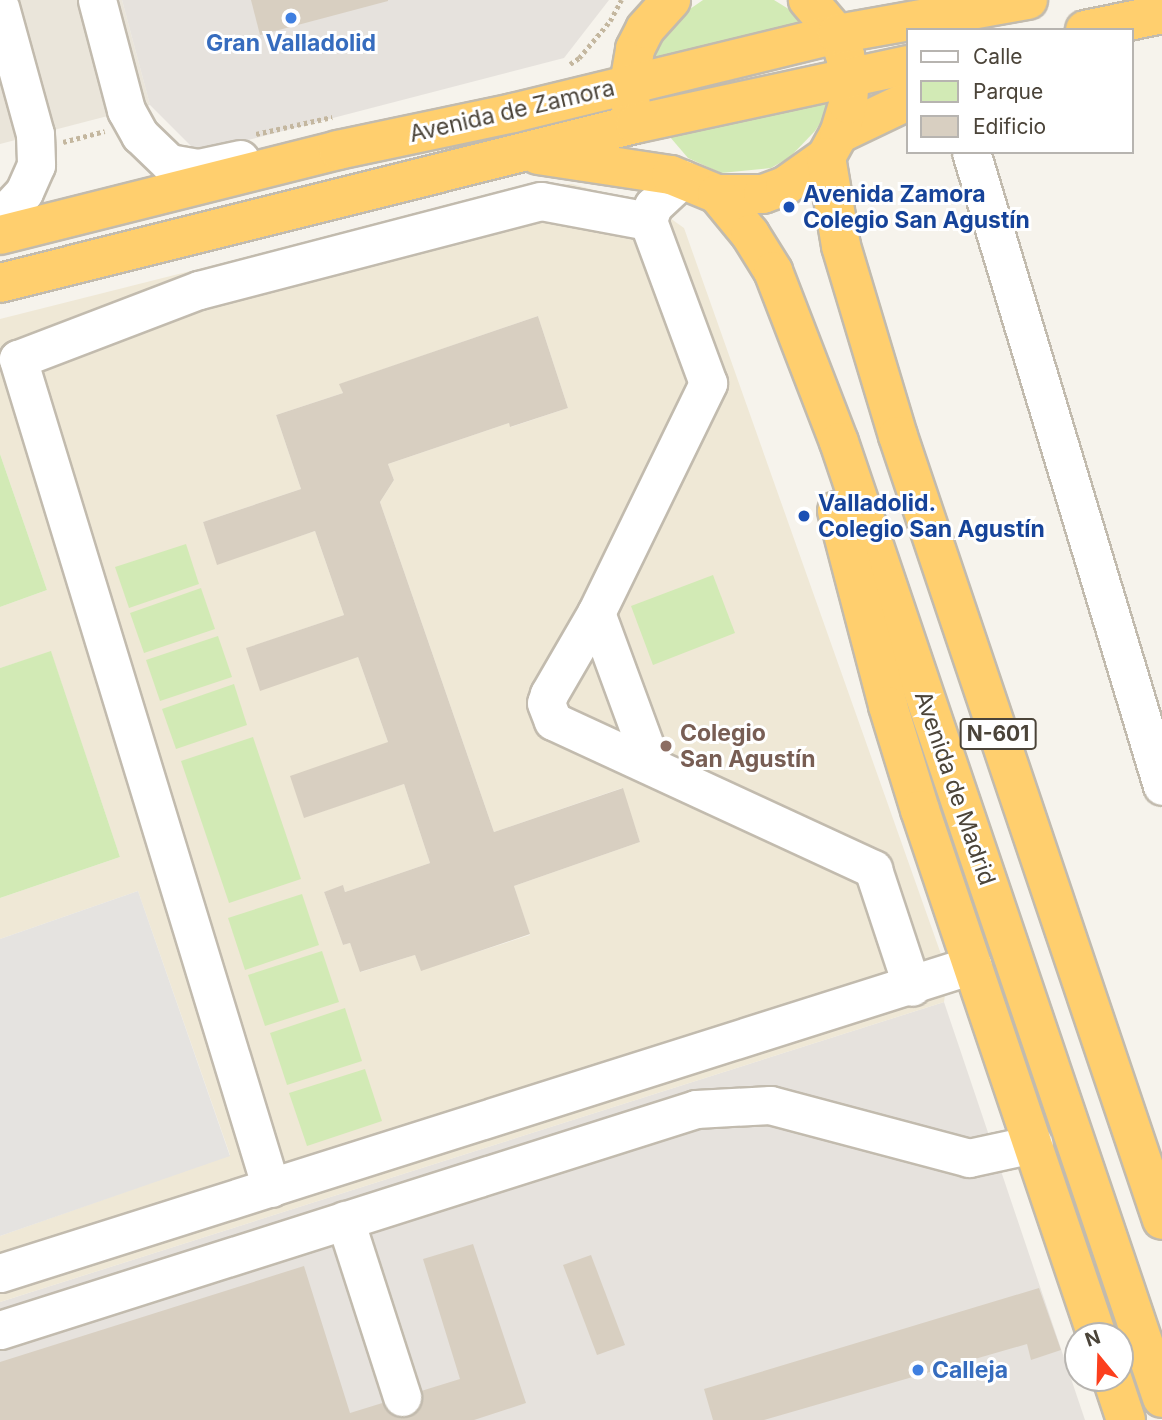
<!DOCTYPE html>
<meta charset="utf-8">
<style>
body{margin:0}
#map{position:relative;width:1162px;height:1420px;overflow:hidden;background:#f6f3ec;font-family:Inter,sans-serif}
div>[style]{position:absolute}
[style*='--x']{left:calc(var(--x)*1px);top:calc(var(--y)*1px);width:calc(var(--w)*1px);rotate:calc(var(--a)*1deg)}
.residential>*{inset:0;background:#eae5da}
.industrial>*{inset:0;background:#e6e2dd}
.education>*{inset:0;background:#efe8d6}
.green>*{inset:0;background:#d2eab5}
.parking>*{inset:0;background:#e5e3e0}
.building>*{inset:0;background:#d8cfc1}
.path>*{height:4.5px;margin-top:-2.25px;transform-origin:0;background:repeating-linear-gradient(90deg,#c4b79f 0 3.5px,transparent 0 7px)}
.roads{filter:drop-shadow(2px 0 #c2bbae) drop-shadow(-2px 0 #c2bbae) drop-shadow(0 2px #c2bbae) drop-shadow(0 -2px #c2bbae)}
.minor>*{height:37px;margin:-18.5px;padding:0 18.5px;transform-origin:18.5px;border-radius:18.5px;background:#fff}
.highway>*{height:38px;margin:-19px;padding:0 19px;transform-origin:19px;border-radius:19px;background:#ffcf6e}
.dots>*{width:19px;height:19px;translate:-50% -50%;box-sizing:border-box;border:4px solid #fff;border-radius:50%}
span{translate:-50% -50%;white-space:nowrap;text-align:center;line-height:1.15;-webkit-text-stroke:6px #fff;paint-order:stroke}
.shield-label span{padding:2px 5px;background:#fff;border:2px solid;border-radius:5px;-webkit-text-stroke-width:0}
.shield-label{font-size:21px;color:#4b4439;font-weight:700}
.shop-label{font-size:23px;color:#366cbe;font-weight:700}
.left{translate:0 -50%;text-align:left}
.street-label{font-size:23px;color:#4b4439}
.transit-label{font-size:23px;color:#164399;font-weight:700}
.education-label{font-size:23px;color:#785e54;font-weight:700}
.legend{position:absolute;left:906px;top:28px;width:228px;height:126px;box-sizing:border-box;background:#fff;border:2px solid #b7b4b0;margin:0;padding:9px 12px;list-style:none;font-size:21px;color:#4b4439}
.legend li{display:flex;align-items:center;gap:14px;height:35px}
.legend b{width:35px;border:2px solid #b7b4b0}
.north{position:absolute;left:1064px;top:1322px;width:70px;height:70px;box-sizing:border-box;background:#fff;border:2px solid #b7b4b0;border-radius:50%;rotate:341deg;font-size:19px;font-weight:700;line-height:28px;text-align:center;color:#4b4439}
.north::after{content:'';display:block;margin:auto;width:24px;height:32px;background:#fc3f1d;clip-path:polygon(50% 0,100% 100%,50% 72%,0 100%)}
</style>
<div id="map">
<div class="residential">
<i style="clip-path:polygon(0 0,122px 0,150px 105px,0 144px)"></i>
</div>
<div class="industrial">
<i style="clip-path:polygon(122px 0,609px 0,564px 58px,198px 153px,150px 105px)"></i>
<i style="clip-path:polygon(944px 1002px,1085px 1420px,0 1420px,0 1302px)"></i>
</div>
<div class="education">
<i style="clip-path:polygon(evenodd,572px 184px,653px 206px,684px 228px,948px 974px,944px 1002px,0 1302px,0 1236px,230px 1155px,138px 891px,0 939px,0 898px,120px 857px,51px 652px,0 668px,0 607px,47px 590px,0 454px,0 319px,527px 186px,572px 184px,538px 316px,568px 408px,511px 427px,509px 423px,388px 464px,394px 480px,380px 502px,494px 832px,622px 788px,640px 842px,514px 886px,530px 935px,421px 970px,415px 955px,361px 972px,350px 943px,343px 945px,324px 892px,343px 886px,345px 892px,430px 863px,404px 784px,305px 817px,388px 742px,358px 657px,247px 648px,344px 615px,315px 531px,218px 564px,203px 522px,301px 489px,276px 415px,343px 393px,340px 384px,538px 316px)"></i>
</div>
<div class="green">
<i style="clip-path:polygon(703px 0,774px 0,800px 16px,813px 31px,653px 65px,655px 47px,677px 18px)"></i>
<i style="clip-path:polygon(830px 92px,823px 119px,815px 131px,790px 157px,771px 168px,721px 173px,688px 158px,670px 137px,669px 128px)"></i>
<i style="clip-path:polygon(0 454px,47px 590px,0 607px)"></i>
<i style="clip-path:polygon(186px 544px,199px 584px,129px 608px,115px 567px)"></i>
<i style="clip-path:polygon(713px 575px,735px 633px,653px 665px,631px 606px)"></i>
<i style="clip-path:polygon(201px 588px,215px 629px,144px 653px,130px 613px)"></i>
<i style="clip-path:polygon(218px 636px,232px 677px,160px 701px,146px 660px)"></i>
<i style="clip-path:polygon(51px 651px,120px 857px,0 898px,0 668px)"></i>
<i style="clip-path:polygon(234px 684px,247px 725px,176px 749px,162px 709px)"></i>
<i style="clip-path:polygon(253px 737px,301px 879px,229px 903px,181px 761px)"></i>
<i style="clip-path:polygon(302px 894px,319px 945px,245px 970px,228px 918px)"></i>
<i style="clip-path:polygon(322px 951px,339px 1002px,265px 1026px,248px 975px)"></i>
<i style="clip-path:polygon(345px 1008px,362px 1061px,287px 1085px,270px 1033px)"></i>
<i style="clip-path:polygon(365px 1069px,382px 1121px,307px 1146px,289px 1093px)"></i>
</div>
<div class="parking">
<i style="clip-path:polygon(138px 891px,230px 1156px,0 1236px,0 939px)"></i>
</div>
<div class="building">
<i style="clip-path:polygon(251px 0,388px 0,388px 1px,260px 35px)"></i>
<i style="clip-path:polygon(538px 316px,568px 408px,510px 427px,509px 423px,388px 464px,394px 480px,380px 502px,494px 832px,623px 788px,640px 842px,514px 886px,530px 934px,421px 971px,415px 955px,360px 972px,350px 943px,343px 945px,324px 892px,343px 885px,345px 892px,430px 863px,404px 784px,304px 818px,290px 776px,388px 742px,358px 657px,260px 691px,246px 648px,344px 615px,315px 531px,217px 565px,203px 522px,301px 489px,276px 415px,343px 393px,339px 384px)"></i>
<i style="clip-path:polygon(473px 1244px,526px 1403px,474px 1420px,0 1420px,0 1362px,304px 1266px,350px 1413px,460px 1379px,423px 1259px)"></i>
<i style="clip-path:polygon(591px 1255px,625px 1345px,597px 1355px,563px 1265px)"></i>
<i style="clip-path:polygon(1039px 1288px,1061px 1350px,1031px 1360px,1027px 1344px,764px 1420px,713px 1420px,704px 1389px)"></i>
</div>
<div class="path">
<i style="--x:570;--y:64;--w:11;--a:-34"></i>
<i style="--x:579;--y:58;--w:48;--a:-50"></i>
<i style="--x:610;--y:21;--w:24;--a:-62"></i>
<i style="--x:256;--y:134;--w:78;--a:-12.6"></i>
<i style="--x:63;--y:142;--w:43;--a:-14.7"></i>
</div>
<div class="roads">
<div class="minor">
<i style="--x:97;--y:0;--w:114;--a:75.2"></i>
<i style="--x:126;--y:110;--w:29;--a:61"></i>
<i style="--x:140;--y:135;--w:40;--a:44"></i>
<i style="--x:169;--y:163;--w:29;--a:10"></i>
<i style="--x:198;--y:168;--w:43;--a:-12.1"></i>
<i style="--x:0;--y:7;--w:132;--a:74.6"></i>
<i style="--x:35;--y:134;--w:31;--a:88"></i>
<i style="--x:36;--y:165;--w:30;--a:114"></i>
<i style="--x:24;--y:192;--w:26;--a:133"></i>
<i style="--x:6;--y:211;--w:6;--a:171"></i>
<i style="--x:971;--y:152;--w:662;--a:73.23"></i>
<i style="--x:596;--y:613;--w:94;--a:120.1"></i>
<i style="--x:549;--y:694;--w:9;--a:108"></i>
<i style="--x:546;--y:703;--w:19;--a:69"></i>
<i style="--x:553;--y:721;--w:353;--a:24.8"></i>
<i style="--x:873;--y:869;--w:124;--a:71.7"></i>
<i style="--x:652;--y:765;--w:162;--a:-110.2"></i>
<i style="--x:596;--y:613;--w:256;--a:-64"></i>
<i style="--x:708;--y:383;--w:173;--a:-110.3"></i>
<i style="--x:648;--y:221;--w:16;--a:-72"></i>
<i style="--x:653;--y:206;--w:40;--a:-43"></i>
<i style="--x:271;--y:1188;--w:867;--a:-106.97"></i>
<i style="--x:18;--y:359;--w:194;--a:-20.9"></i>
<i style="--x:199;--y:290;--w:353;--a:-14.6"></i>
<i style="--x:541;--y:201;--w:109;--a:10.6"></i>
<i style="--x:345;--y:1220;--w:186;--a:72.1"></i>
<i style="--x:0;--y:1273;--w:1020;--a:-17.58"></i>
<i style="--x:0;--y:1330;--w:730;--a:-17.62"></i>
<i style="--x:696;--y:1109;--w:74;--a:-3.1"></i>
<i style="--x:770;--y:1105;--w:206;--a:14.9"></i>
<i style="--x:969;--y:1158;--w:66;--a:-12.3"></i>
</div>
<div class="highway">
<i style="--x:1085;--y:30;--w:79;--a:-11.7"></i>
<i style="--x:631;--y:107;--w:23;--a:-95"></i>
<i style="--x:629;--y:84;--w:36;--a:-80"></i>
<i style="--x:635;--y:49;--w:22;--a:-63"></i>
<i style="--x:645;--y:29;--w:39;--a:-48"></i>
<i style="--x:839;--y:134;--w:76;--a:-25.6"></i>
<i style="--x:538;--y:155;--w:134;--a:8.6"></i>
<i style="--x:671;--y:175;--w:50;--a:22.4"></i>
<i style="--x:717;--y:194;--w:46;--a:0"></i>
<i style="--x:763;--y:194;--w:23;--a:-20"></i>
<i style="--x:785;--y:186;--w:50;--a:-35.3"></i>
<i style="--x:826;--y:157;--w:26;--a:-61"></i>
<i style="--x:839;--y:134;--w:31;--a:-73"></i>
<i style="--x:848;--y:104;--w:27;--a:-86"></i>
<i style="--x:850;--y:77;--w:23;--a:-103"></i>
<i style="--x:845;--y:55;--w:22;--a:-111"></i>
<i style="--x:837;--y:34;--w:45;--a:-130.5"></i>
<i style="--x:826;--y:157;--w:90;--a:80.4"></i>
<i style="--x:841;--y:246;--w:198;--a:73.3"></i>
<i style="--x:898;--y:436;--w:827;--a:71.39"></i>
<i style="--x:717;--y:194;--w:52;--a:50.5"></i>
<i style="--x:750;--y:234;--w:44;--a:58.1"></i>
<i style="--x:773;--y:271;--w:183;--a:68.9"></i>
<i style="--x:839;--y:442;--w:1009;--a:71.33"></i>
<i style="--x:0;--y:235;--w:349;--a:-14.1"></i>
<i style="--x:338;--y:150;--w:179;--a:-11.9"></i>
<i style="--x:513;--y:113;--w:333;--a:-13.7"></i>
<i style="--x:837;--y:34;--w:194;--a:-10.1"></i>
<i style="--x:0;--y:283;--w:655;--a:-14.06"></i>
<i style="--x:635;--y:124;--w:279;--a:-12.2"></i>
<i style="--x:837;--y:511;--w:202;--a:75.3"></i>
<i style="--x:888;--y:706;--w:109;--a:72.9"></i>
<i style="--x:920;--y:810;--w:555;--a:71.4"></i>
<i style="--x:1112;--y:1378;--w:44;--a:71.6"></i>
</div>
</div>
<div class="dots">
<i style="left:291px;top:18px;background:#3f7fe0"></i>
<i style="left:789px;top:207px;background:#1a4fb4"></i>
<i style="left:804px;top:516px;background:#1a4fb4"></i>
<i style="left:666px;top:746px;background:#8d6e63"></i>
<i style="left:918px;top:1370px;background:#3f7fe0"></i>
</div>
<div class="shield-label">
<span style="left:998px;top:734px">N-601</span>
</div>
<div class="shop-label">
<span style="left:291px;top:43px">Gran Valladolid</span>
<span class="left" style="left:932px;top:1370px">Calleja</span>
</div>
<div class="street-label">
<span style="left:512px;top:111px;rotate:-13deg">Avenida de Zamora</span>
<span style="left:955px;top:788px;rotate:71deg">Avenida de Madrid</span>
</div>
<div class="transit-label">
<span class="left" style="left:803px;top:207px">Avenida Zamora<br>Colegio San Agustín</span>
<span class="left" style="left:818px;top:516px">Valladolid.<br>Colegio San Agustín</span>
</div>
<div class="education-label">
<span class="left" style="left:680px;top:746px">Colegio<br>San Agustín</span>
</div>
<ul class="legend">
<li><b style="height:9px;background:#fff"></b>Calle</li>
<li><b style="height:19px;background:#d2eab5"></b>Parque</li>
<li><b style="height:19px;background:#d8cfc1"></b>Edificio</li>
</ul>
<div class="north">N</div>
</div>
